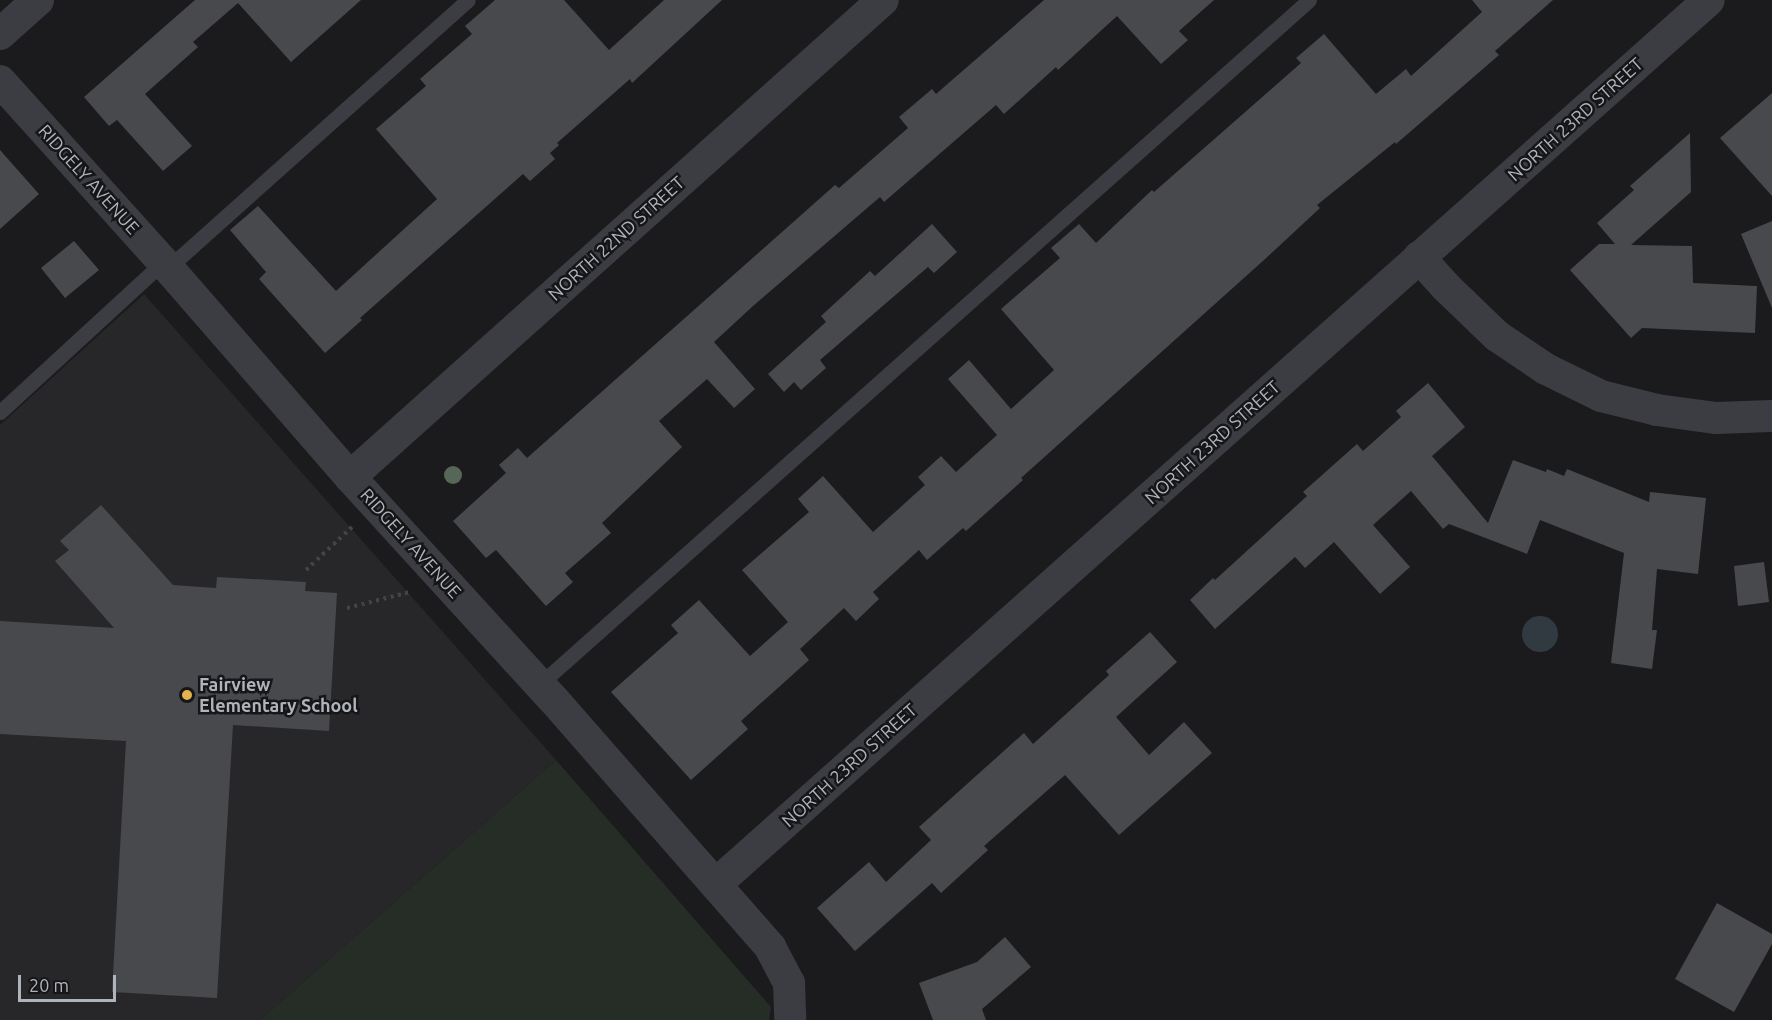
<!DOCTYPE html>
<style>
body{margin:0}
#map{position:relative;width:1772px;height:1020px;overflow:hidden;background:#1b1b1d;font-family:Ubuntu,sans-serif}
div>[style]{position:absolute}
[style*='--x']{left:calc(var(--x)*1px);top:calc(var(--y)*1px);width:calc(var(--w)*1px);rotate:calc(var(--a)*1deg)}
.built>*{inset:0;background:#27272a}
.green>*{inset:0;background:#252d26}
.water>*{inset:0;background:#323a41}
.round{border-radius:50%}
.building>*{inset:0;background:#48494d}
.path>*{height:4px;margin-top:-2px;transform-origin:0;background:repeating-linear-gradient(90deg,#424449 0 3px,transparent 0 7.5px)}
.lane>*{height:15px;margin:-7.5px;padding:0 7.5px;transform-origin:7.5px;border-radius:7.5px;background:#3c3d42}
.street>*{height:32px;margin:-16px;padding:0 16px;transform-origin:16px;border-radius:16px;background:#3c3d42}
.trees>*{width:18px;height:18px;margin:-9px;border-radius:50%;background:#566758}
.dots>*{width:16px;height:16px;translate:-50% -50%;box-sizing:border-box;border:3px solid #161618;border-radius:50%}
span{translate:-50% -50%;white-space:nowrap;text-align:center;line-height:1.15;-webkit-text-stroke:5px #161618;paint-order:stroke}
.street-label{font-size:18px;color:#afb3bb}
.poi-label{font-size:18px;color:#afb3bb;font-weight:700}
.left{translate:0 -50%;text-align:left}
.scale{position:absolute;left:18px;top:975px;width:98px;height:27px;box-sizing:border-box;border:3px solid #afb3bb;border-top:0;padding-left:8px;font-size:18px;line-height:21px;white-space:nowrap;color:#afb3bb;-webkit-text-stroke:4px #161618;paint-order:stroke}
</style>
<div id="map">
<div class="built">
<i style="clip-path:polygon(144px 294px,556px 760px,260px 1020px,0 1020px,0 425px)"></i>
</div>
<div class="green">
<i style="clip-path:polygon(556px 760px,771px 1007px,769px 1020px,260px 1020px)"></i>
</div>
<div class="water">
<i class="round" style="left:1522px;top:616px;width:36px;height:36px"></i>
</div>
<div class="building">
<i style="clip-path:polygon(195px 0,361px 0,291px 62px,238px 3px,193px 42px,198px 47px,145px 94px,192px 146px,163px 171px,117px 120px,109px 126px,84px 97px)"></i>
<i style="clip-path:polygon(495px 0,564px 0,609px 50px,664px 0,722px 0,632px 83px,630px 79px,557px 143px,559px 145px,550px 153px,555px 159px,530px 181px,523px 174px,360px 318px,362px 320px,325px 353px,259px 279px,266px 272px,230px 230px,258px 206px,336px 291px,437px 199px,376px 129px,426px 86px,420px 79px,472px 34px,465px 26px)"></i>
<i style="clip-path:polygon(1044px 0,1214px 0,1179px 31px,1188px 40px,1161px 64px,1117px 16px,1058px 70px,1056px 67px,1004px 114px,996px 105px,884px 202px,880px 197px,753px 306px,714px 342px,755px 389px,734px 408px,707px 379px,659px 421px,682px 447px,602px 523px,611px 533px,565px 573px,573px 582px,546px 606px,496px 550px,486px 558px,453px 521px,506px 473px,499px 465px,518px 448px,527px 458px,835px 185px,839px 188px,908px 128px,899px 117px,932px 89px,936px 94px)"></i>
<i style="clip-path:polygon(1472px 0,1553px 0,1495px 51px,1499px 55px,1454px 94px,1396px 144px,1395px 142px,1317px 205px,1320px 208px,1264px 260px,1021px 478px,1023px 480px,966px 531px,963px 528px,927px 560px,919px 550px,873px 592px,879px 599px,856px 621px,844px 608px,800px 649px,809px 660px,741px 721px,748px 729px,691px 780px,611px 692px,678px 633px,671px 625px,699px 600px,750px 656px,788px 622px,742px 570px,809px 512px,798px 499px,823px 476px,873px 532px,925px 485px,918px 477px,941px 456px,956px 472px,997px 435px,948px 379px,969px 360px,1011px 409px,1054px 370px,1001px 309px,1060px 258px,1051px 248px,1079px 224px,1096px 243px,1152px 190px,1154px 192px,1301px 63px,1296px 58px,1324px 34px,1376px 94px,1406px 69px,1411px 76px,1482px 12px)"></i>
<i style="clip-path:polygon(1772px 93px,1772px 196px,1720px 138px)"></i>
<i style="clip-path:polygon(1690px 133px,1691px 192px,1631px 245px,1692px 246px,1693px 283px,1757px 286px,1755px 333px,1642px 328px,1631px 338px,1570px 270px,1599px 244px,1615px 244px,1597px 223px,1634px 190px,1630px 186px)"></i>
<i style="clip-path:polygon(0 150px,39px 194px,0 229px)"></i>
<i style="clip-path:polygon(1772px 221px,1772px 308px,1741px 234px)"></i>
<i style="clip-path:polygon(932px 224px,957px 252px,934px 273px,928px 267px,820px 360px,826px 368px,801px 390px,794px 382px,784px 392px,768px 374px,826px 322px,821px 316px,870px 271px,875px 276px)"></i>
<i style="clip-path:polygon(74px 241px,99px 270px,65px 298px,41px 268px)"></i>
<i style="clip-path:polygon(1428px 383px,1465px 427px,1432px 456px,1488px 523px,1513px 460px,1546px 472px,1547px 469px,1564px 476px,1567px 469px,1649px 502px,1650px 492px,1706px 498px,1698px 574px,1657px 569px,1652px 630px,1657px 630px,1652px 669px,1611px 663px,1624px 553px,1540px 520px,1527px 554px,1449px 524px,1443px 529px,1411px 491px,1373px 525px,1410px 567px,1380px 594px,1334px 542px,1305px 568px,1295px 557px,1215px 629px,1190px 600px,1213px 578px,1215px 580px,1307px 496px,1303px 492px,1357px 444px,1363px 451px,1401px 417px,1396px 411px)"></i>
<i style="clip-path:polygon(101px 505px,173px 585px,216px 588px,217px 577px,306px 582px,305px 591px,337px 593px,329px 731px,233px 725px,217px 998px,112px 992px,126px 741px,0 734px,0 621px,114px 628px,55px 561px,69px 550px,60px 541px)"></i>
<i style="clip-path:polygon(1764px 562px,1769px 602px,1738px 606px,1734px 566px)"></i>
<i style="clip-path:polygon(1150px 632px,1177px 662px,1116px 717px,1149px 755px,1184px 722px,1212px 753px,1119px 835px,1065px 775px,984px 846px,988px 850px,941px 893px,932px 883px,855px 951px,817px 908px,869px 862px,886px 882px,931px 840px,919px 827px,1024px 733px,1033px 744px,1109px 675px,1106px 671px)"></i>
<i style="clip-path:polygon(1717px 903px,1772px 934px,1772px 944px,1734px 1012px,1675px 979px)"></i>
<i style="clip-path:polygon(1005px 937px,1031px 967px,982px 1009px,986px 1020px,933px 1020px,919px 983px,977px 962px)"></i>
</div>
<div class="path">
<i style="--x:306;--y:570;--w:63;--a:-43.1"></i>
<i style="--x:347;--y:608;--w:65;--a:-14.3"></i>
</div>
<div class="lane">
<i style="--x:168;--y:268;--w:402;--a:-41.8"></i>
<i style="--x:0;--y:412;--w:222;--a:-42.6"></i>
<i style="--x:540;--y:684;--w:1029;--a:-41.65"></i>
</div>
<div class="street">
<i style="--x:0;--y:34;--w:51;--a:-41.8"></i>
<i style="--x:0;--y:81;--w:244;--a:48"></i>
<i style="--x:163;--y:262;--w:285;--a:49"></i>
<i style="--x:350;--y:477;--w:301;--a:47.6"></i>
<i style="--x:553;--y:699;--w:330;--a:48.8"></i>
<i style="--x:770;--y:947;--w:41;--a:62.2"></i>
<i style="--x:789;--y:983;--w:37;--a:88"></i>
<i style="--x:1419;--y:257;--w:39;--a:48"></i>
<i style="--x:1445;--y:286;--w:72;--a:43.9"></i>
<i style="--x:1497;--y:336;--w:59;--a:34"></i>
<i style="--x:1546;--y:369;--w:61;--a:26.1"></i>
<i style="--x:1601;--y:396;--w:58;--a:14"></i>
<i style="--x:1657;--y:410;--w:60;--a:7.7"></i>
<i style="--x:1716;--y:418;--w:56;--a:-2"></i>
<i style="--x:350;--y:477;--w:715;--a:-41.83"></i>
<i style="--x:716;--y:884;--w:1329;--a:-41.68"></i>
</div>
<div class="trees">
<i style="left:453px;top:475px"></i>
</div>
<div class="dots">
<i style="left:187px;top:695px;background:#e5b24b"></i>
</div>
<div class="street-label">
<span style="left:1575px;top:119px;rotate:-42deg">NORTH 23RD STREET</span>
<span style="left:89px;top:179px;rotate:48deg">RIDGELY AVENUE</span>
<span style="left:616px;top:238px;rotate:-42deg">NORTH 22ND STREET</span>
<span style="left:1212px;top:442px;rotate:-42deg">NORTH 23RD STREET</span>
<span style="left:411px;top:543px;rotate:48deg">RIDGELY AVENUE</span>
<span style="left:849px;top:765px;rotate:-42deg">NORTH 23RD STREET</span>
</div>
<div class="poi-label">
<span class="left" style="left:199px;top:695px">Fairview<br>Elementary School</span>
</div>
<div class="scale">20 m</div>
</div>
